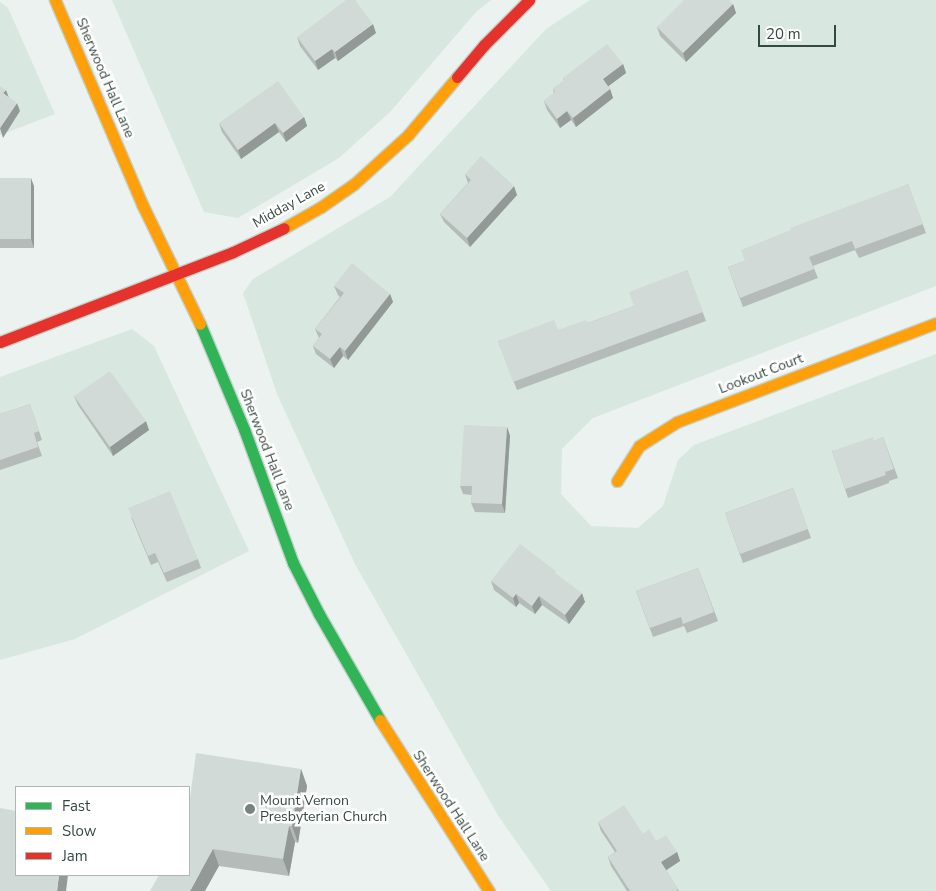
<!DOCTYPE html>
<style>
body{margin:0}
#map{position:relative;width:936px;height:891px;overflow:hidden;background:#ebf2ef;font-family:"Nunito Sans",sans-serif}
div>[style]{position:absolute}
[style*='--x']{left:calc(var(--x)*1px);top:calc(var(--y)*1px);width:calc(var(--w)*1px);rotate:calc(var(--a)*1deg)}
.residential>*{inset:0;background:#d8e7e0}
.roads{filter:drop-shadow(1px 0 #c1d2cb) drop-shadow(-1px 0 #c1d2cb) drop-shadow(0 1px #c1d2cb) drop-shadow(0 -1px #c1d2cb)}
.fast>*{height:11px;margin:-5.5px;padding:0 5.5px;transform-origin:5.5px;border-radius:5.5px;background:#30b455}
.slow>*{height:11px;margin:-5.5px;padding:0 5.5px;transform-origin:5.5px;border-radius:5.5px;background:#ff9f0a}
.jam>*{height:11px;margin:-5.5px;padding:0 5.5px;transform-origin:5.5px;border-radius:5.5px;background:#e5322d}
.wall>*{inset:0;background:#b4bbb8}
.shaded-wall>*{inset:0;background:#929996}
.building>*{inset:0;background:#d1dad6}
.dots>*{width:14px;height:14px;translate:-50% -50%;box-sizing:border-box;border:2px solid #fff;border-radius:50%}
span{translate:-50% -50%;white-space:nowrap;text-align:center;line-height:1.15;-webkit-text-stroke:5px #fff;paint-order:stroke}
.street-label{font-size:14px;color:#354a3f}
.poi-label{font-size:14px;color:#354a3f}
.left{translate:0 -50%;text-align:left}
.legend{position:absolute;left:15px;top:786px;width:175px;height:90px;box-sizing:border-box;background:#fff;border:1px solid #aeb7b2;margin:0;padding:6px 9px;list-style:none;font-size:15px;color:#354a3f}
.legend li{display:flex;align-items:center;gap:10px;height:25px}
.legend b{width:25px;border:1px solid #aeb7b2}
.scale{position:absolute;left:758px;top:25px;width:78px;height:22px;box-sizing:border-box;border:2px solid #354a3f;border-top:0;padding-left:6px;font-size:15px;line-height:18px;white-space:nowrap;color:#354a3f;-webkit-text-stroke:4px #fff;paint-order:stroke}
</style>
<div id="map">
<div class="residential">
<i style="clip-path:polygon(112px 0,491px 0,476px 12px,390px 112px,339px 158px,238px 218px,204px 212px)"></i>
<i style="clip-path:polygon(590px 0,936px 0,936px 286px,593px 418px,562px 449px,561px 494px,591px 526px,638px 528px,663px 506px,678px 460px,694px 445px,936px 354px,936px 891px,551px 891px,499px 817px,355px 564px,277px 394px,243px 293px,253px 279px,390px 197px,546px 29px)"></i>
<i style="clip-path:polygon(0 2px,8px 8px,55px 114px,0 135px)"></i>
<i style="clip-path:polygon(132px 329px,154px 346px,249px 551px,75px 639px,0 660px,0 377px)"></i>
</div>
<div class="roads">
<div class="fast">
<i style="--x:200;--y:324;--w:114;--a:67.3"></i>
<i style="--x:244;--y:429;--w:143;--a:69.9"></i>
<i style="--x:293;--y:563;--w:57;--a:63"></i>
<i style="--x:319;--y:614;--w:122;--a:60.1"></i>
</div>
<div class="slow">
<i style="--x:55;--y:0;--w:222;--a:66.9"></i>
<i style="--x:142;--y:204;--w:133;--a:64.2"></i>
<i style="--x:284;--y:228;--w:43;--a:-29.6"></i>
<i style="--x:321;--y:207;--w:40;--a:-34.9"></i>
<i style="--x:354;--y:184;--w:73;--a:-42.2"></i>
<i style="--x:408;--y:135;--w:76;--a:-49.8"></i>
<i style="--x:617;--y:481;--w:41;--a:-57.8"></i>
<i style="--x:639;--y:446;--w:45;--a:-32.3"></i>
<i style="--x:677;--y:422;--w:277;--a:-20.9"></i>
<i style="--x:380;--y:720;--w:203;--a:57.5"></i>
</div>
<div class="jam">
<i style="--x:457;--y:77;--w:42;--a:-49.8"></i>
<i style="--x:484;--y:45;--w:64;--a:-45"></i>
<i style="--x:0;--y:342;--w:250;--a:-21.1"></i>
<i style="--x:233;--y:252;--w:56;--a:-25.2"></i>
</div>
</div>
<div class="wall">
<i style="clip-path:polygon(733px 4px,736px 13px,686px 62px,660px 36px,657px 27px)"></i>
<i style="clip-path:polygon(376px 33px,338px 61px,335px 58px,318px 70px,300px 46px,297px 37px)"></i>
<i style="clip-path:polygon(623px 64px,626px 73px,608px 86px,610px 89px,613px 98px,576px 127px,571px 120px,560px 128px,547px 110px,544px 101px,554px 93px,553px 89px,564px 81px,563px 78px)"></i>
<i style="clip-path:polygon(304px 117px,307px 126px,286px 142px,279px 132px,241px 159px,222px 132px,219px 123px)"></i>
<i style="clip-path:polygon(465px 174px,517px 195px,470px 247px,444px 222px,440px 214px,468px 183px)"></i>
<i style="clip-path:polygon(0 178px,34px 186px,34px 248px,0 248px)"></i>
<i style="clip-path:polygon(908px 184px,926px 233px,859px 258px,855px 250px,813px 266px,818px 278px,743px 307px,728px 267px,745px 261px)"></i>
<i style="clip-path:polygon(687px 270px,706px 321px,517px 390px,498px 341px,558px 330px,588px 323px,634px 306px)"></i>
<i style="clip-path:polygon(334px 286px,390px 294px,393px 302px,348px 360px,343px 356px,334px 368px,316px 354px,313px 346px,319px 338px,315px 329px,340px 297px,338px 295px)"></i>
<i style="clip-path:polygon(74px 396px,149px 430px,113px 456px,78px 405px)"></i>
<i style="clip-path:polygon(30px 404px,42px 440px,37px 442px,42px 456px,0 470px,0 414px)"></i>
<i style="clip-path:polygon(507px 427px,510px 436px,505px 513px,475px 512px,471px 503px,472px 495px,463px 494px,460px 486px)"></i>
<i style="clip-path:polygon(883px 437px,898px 478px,889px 481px,889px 483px,848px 498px,832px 451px,874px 441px)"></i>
<i style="clip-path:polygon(793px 488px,811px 538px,743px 563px,725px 513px)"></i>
<i style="clip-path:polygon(131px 517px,198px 559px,201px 568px,167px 582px,158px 562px,151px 565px)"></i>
<i style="clip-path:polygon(698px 568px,718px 621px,687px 633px,684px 626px,653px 637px,636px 591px)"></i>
<i style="clip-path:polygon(558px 576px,585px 602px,569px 624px,542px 605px,535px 614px,519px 603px,516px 607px,494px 590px,491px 581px)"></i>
<i style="clip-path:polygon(301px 769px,307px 786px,298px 843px,295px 842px,289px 876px,219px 866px,189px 875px,189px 806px)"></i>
<i style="clip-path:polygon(598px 822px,643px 834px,677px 852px,680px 861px,666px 870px,679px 891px,627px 891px,611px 866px,608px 857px,615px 852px,601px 831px)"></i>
</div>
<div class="shaded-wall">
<i style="clip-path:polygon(733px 4px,736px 13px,686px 62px,683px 53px)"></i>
<i style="clip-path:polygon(373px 24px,376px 33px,338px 61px,335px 52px)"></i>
<i style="clip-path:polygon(332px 49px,335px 58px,318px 70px,315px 61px)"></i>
<i style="clip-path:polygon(623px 64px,626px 73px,606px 88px,603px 79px)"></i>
<i style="clip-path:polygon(610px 89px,613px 98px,576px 127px,573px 118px)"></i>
<i style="clip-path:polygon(6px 90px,9px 98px,3px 93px)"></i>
<i style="clip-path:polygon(17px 103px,20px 111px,3px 138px,0 128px)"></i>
<i style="clip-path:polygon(567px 111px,571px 120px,560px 128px,557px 119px)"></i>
<i style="clip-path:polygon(304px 117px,307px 126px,286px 142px,283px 133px)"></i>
<i style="clip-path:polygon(275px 123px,279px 132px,241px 159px,238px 150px)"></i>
<i style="clip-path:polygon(31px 178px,34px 186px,34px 248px,31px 239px)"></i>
<i style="clip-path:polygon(514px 186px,517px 195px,470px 247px,467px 238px)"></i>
<i style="clip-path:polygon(390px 294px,393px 302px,348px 360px,345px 351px)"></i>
<i style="clip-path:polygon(340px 347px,343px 356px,334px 368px,330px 359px)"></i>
<i style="clip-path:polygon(146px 421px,149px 430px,113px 456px,110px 447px)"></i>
<i style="clip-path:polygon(507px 427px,510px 436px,505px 513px,502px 504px)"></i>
<i style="clip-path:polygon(582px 593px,585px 602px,569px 624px,565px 615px)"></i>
<i style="clip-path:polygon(516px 594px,519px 603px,516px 607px,513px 598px)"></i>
<i style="clip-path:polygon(539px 596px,542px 605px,535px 614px,532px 606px)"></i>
<i style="clip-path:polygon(301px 769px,307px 786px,298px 843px,292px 826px)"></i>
<i style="clip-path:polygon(289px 826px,295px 842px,289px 876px,283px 859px)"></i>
<i style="clip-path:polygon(213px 849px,219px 866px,205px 891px,190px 891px)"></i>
<i style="clip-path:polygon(677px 852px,680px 861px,665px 871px,661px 862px)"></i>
<i style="clip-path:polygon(59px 875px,68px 875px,66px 891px,57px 891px)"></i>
</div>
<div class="building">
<i style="clip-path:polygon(346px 0,355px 0,373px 24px,335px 52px,332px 49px,315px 61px,297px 37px)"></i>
<i style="clip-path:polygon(684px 0,729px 0,733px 4px,683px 53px,657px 27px)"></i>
<i style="clip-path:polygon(607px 44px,623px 64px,603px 79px,610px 89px,573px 118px,567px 111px,557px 119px,544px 101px,555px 92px,553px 89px,564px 80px,563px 78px)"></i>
<i style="clip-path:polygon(278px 81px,304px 117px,283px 133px,275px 123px,238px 150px,219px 123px)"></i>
<i style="clip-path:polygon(0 86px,6px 90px,3px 93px,17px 103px,0 128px)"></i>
<i style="clip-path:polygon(481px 156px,514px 186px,467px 238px,440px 214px,471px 180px,465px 174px)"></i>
<i style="clip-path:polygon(0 178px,31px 178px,31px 239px,0 239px)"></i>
<i style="clip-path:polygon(908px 184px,923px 224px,855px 249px,852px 241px,809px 257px,814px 269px,740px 298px,728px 267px,745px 261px,741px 250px,791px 230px,790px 228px)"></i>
<i style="clip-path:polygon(352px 263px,390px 294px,345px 351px,340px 347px,330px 359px,313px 346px,322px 334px,315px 329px,344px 293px,334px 286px)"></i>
<i style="clip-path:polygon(687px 270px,703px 312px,513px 382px,498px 341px,554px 320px,558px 330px,586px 320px,588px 323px,634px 306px,629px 292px)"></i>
<i style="clip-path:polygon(110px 371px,146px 421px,110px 447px,74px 396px)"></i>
<i style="clip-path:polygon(30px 404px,39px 431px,34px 433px,38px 447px,0 460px,0 414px)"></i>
<i style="clip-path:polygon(464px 425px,507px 427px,502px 504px,471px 503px,472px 486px,460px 486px)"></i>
<i style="clip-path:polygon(873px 437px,874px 441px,883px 437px,894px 469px,885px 472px,886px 475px,845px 489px,832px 451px)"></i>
<i style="clip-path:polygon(793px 488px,808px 529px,740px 554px,725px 513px)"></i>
<i style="clip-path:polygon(170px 491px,198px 559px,164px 573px,155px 553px,148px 556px,128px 508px)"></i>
<i style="clip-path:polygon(520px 544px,556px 571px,555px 573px,582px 593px,565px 615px,539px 596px,532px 606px,516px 594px,513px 598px,491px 581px)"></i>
<i style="clip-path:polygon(698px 568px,714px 612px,683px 624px,681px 617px,650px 628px,636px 591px)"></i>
<i style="clip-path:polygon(196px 753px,301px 769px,292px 826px,289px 826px,283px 859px,213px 849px,190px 891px,150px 891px,159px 875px,189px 875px,189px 806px)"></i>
<i style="clip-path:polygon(624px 805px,643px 834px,649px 829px,656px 841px,666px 835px,677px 852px,661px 862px,678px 889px,676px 891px,630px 891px,608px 857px,617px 851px,598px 822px)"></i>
<i style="clip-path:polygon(0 808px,16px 811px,16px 875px,59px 875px,57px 891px,0 891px)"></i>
</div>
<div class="dots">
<i style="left:250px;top:809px;background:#75857d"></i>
</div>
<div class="street-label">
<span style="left:105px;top:78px;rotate:67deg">Sherwood Hall Lane</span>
<span style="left:289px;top:205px;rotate:-29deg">Midday Lane</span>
<span style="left:761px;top:374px;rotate:-21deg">Lookout Court</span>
<span style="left:267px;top:450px;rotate:69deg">Sherwood Hall Lane</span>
<span style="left:451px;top:806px;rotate:57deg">Sherwood Hall Lane</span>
</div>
<div class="poi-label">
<span class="left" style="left:260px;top:809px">Mount Vernon<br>Presbyterian Church</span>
</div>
<ul class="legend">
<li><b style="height:6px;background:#30b455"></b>Fast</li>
<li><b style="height:6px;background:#ff9f0a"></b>Slow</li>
<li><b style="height:6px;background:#e5322d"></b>Jam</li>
</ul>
<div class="scale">20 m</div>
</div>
